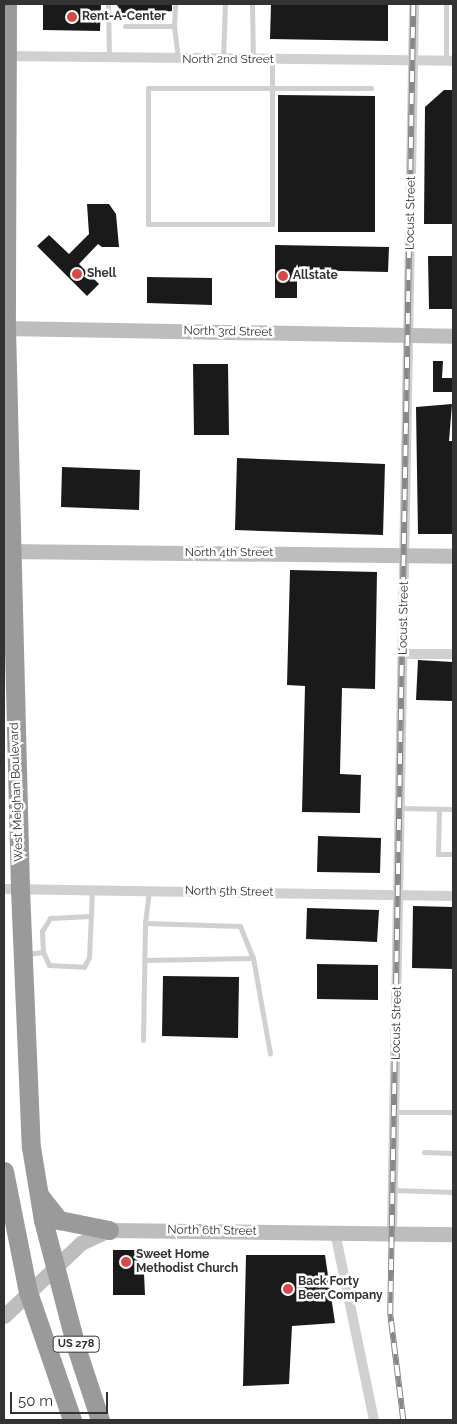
<!DOCTYPE html>
<style>
body{margin:0}
#map{position:relative;width:457px;height:1424px;overflow:hidden;background:#fff;font-family:Raleway,sans-serif}
div>[style]{position:absolute}
[style*='--x']{left:calc(var(--x)*1px);top:calc(var(--y)*1px);width:calc(var(--w)*1px);rotate:calc(var(--a)*1deg)}
.building>*{inset:0;background:#1a1a1a}
.lane>*{height:5px;margin:-2.5px;padding:0 2.5px;transform-origin:2.5px;border-radius:2.5px;background:#d0d0d0}
.street>*{height:10px;margin:-5px;padding:0 5px;transform-origin:5px;border-radius:5px;background:#d0d0d0}
.secondary>*{height:15px;margin:-7.5px;padding:0 7.5px;transform-origin:7.5px;border-radius:7.5px;background:#bdbdbd}
.highway>*{height:19px;margin:-9.5px;padding:0 9.5px;transform-origin:9.5px;border-radius:9.5px;background:#9a9a9a}
.rail>*{height:5.5px;margin-top:-2.75px;transform-origin:0;background:repeating-linear-gradient(90deg,#fff 0 11px,#888 0 22px);box-sizing:border-box;border-block:1px solid #888}
.dots>*{width:14px;height:14px;translate:-50% -50%;box-sizing:border-box;border:2px solid #fff;border-radius:50%}
span{translate:-50% -50%;white-space:nowrap;text-align:center;line-height:1.15;-webkit-text-stroke:5px #fff;paint-order:stroke}
.shield-label span{padding:1px 4px;background:#fff;border:1px solid;border-radius:4px;-webkit-text-stroke-width:0}
.shield-label{font-size:11px;color:#333;font-weight:700}
.poi-label{font-size:12px;color:#333;font-weight:700}
.left{translate:0 -50%;text-align:left}
.street-label{font-size:12px;color:#333}
.frame{position:absolute;inset:0;border:5px solid #333;pointer-events:none}
.scale{position:absolute;left:10px;top:1392px;width:98px;height:22px;box-sizing:border-box;border:2px solid #333;border-top:0;padding-left:6px;font-size:15px;line-height:18px;white-space:nowrap;color:#333;-webkit-text-stroke:4px #fff;paint-order:stroke}
</style>
<div id="map">
<div class="building">
<i style="clip-path:polygon(43px 4px,101px 4px,100px 31px,43px 30px)"></i>
<i style="clip-path:polygon(117px 4px,172px 4px,172px 11px,136px 16px,136px 13px,117px 13px)"></i>
<i style="clip-path:polygon(271px 4px,388px 4px,388px 41px,270px 39px)"></i>
<i style="clip-path:polygon(444px 90px,453px 90px,453px 224px,424px 224px,425px 107px)"></i>
<i style="clip-path:polygon(278px 95px,375px 96px,375px 232px,278px 232px)"></i>
<i style="clip-path:polygon(87px 204px,109px 204px,116px 214px,119px 247px,102px 247px,98px 244px,79px 264px,99px 284px,87px 296px,37px 246px,49px 235px,69px 254px,89px 234px)"></i>
<i style="clip-path:polygon(275px 245px,389px 247px,388px 272px,297px 270px,297px 298px,275px 298px)"></i>
<i style="clip-path:polygon(428px 256px,453px 256px,453px 309px,429px 309px)"></i>
<i style="clip-path:polygon(147px 277px,212px 278px,212px 305px,147px 303px)"></i>
<i style="clip-path:polygon(433px 361px,443px 361px,442px 378px,453px 378px,453px 392px,433px 392px)"></i>
<i style="clip-path:polygon(193px 364px,228px 364px,229px 435px,194px 435px)"></i>
<i style="clip-path:polygon(452px 404px,449px 441px,453px 441px,453px 534px,418px 534px,416px 407px)"></i>
<i style="clip-path:polygon(237px 458px,385px 464px,383px 535px,235px 530px)"></i>
<i style="clip-path:polygon(62px 467px,140px 470px,139px 510px,61px 507px)"></i>
<i style="clip-path:polygon(290px 570px,377px 572px,375px 689px,342px 688px,340px 774px,361px 775px,360px 813px,302px 812px,305px 686px,287px 685px)"></i>
<i style="clip-path:polygon(418px 660px,453px 662px,453px 701px,416px 700px)"></i>
<i style="clip-path:polygon(318px 836px,381px 838px,380px 873px,317px 872px)"></i>
<i style="clip-path:polygon(413px 906px,453px 907px,453px 969px,412px 968px)"></i>
<i style="clip-path:polygon(307px 908px,379px 910px,377px 942px,306px 939px)"></i>
<i style="clip-path:polygon(317px 964px,378px 965px,378px 1000px,317px 999px)"></i>
<i style="clip-path:polygon(163px 976px,239px 977px,238px 1038px,162px 1036px)"></i>
<i style="clip-path:polygon(113px 1250px,138px 1250px,138px 1273px,144px 1273px,145px 1295px,113px 1295px)"></i>
<i style="clip-path:polygon(246px 1255px,325px 1255px,335px 1323px,292px 1326px,289px 1384px,243px 1386px)"></i>
</div>
<div class="lane">
<i style="--x:108;--y:4;--w:53;--a:88.9"></i>
<i style="--x:252;--y:4;--w:55;--a:89"></i>
<i style="--x:125;--y:26;--w:49;--a:0"></i>
<i style="--x:174;--y:26;--w:22;--a:-87"></i>
<i style="--x:174;--y:26;--w:32;--a:83"></i>
<i style="--x:223;--y:58;--w:54;--a:-87.9"></i>
<i style="--x:272;--y:60;--w:164;--a:90"></i>
<i style="--x:272;--y:224;--w:124;--a:180"></i>
<i style="--x:148;--y:224;--w:136;--a:-90"></i>
<i style="--x:148;--y:88;--w:223;--a:0"></i>
<i style="--x:446;--y:61;--w:57;--a:-90"></i>
<i style="--x:401;--y:808;--w:52;--a:1.1"></i>
<i style="--x:439;--y:809;--w:45;--a:91.3"></i>
<i style="--x:438;--y:854;--w:15;--a:0"></i>
<i style="--x:145;--y:923;--w:95;--a:1.8"></i>
<i style="--x:240;--y:926;--w:35;--a:68"></i>
<i style="--x:253;--y:958;--w:97;--a:79.9"></i>
<i style="--x:43;--y:952;--w:21;--a:-93"></i>
<i style="--x:42;--y:931;--w:15;--a:-58"></i>
<i style="--x:50;--y:918;--w:41;--a:-2.8"></i>
<i style="--x:27;--y:954;--w:16;--a:-7"></i>
<i style="--x:43;--y:952;--w:14;--a:65"></i>
<i style="--x:49;--y:965;--w:35;--a:3"></i>
<i style="--x:84;--y:967;--w:11;--a:-63"></i>
<i style="--x:89;--y:957;--w:67;--a:-87.4"></i>
<i style="--x:144;--y:960;--w:109;--a:-1.1"></i>
<i style="--x:143;--y:1040;--w:117;--a:-89"></i>
<i style="--x:145;--y:923;--w:32;--a:-83"></i>
<i style="--x:395;--y:1112;--w:58;--a:0"></i>
<i style="--x:424;--y:1152;--w:29;--a:2"></i>
<i style="--x:393;--y:1190;--w:60;--a:1.9"></i>
</div>
<div class="street">
<i style="--x:4;--y:56;--w:449;--a:0.6"></i>
<i style="--x:404;--y:654;--w:49;--a:0"></i>
<i style="--x:4;--y:889;--w:449;--a:0.9"></i>
<i style="--x:335;--y:1232;--w:192;--a:78.3"></i>
<i style="--x:392;--y:1233;--w:1229;--a:-88.97"></i>
</div>
<div class="secondary">
<i style="--x:4;--y:328;--w:449;--a:1"></i>
<i style="--x:4;--y:551;--w:449;--a:0.6"></i>
<i style="--x:4;--y:1316;--w:106;--a:-43.5"></i>
<i style="--x:81;--y:1243;--w:31;--a:-25"></i>
<i style="--x:109;--y:1230;--w:344;--a:0.7"></i>
</div>
<div class="highway">
<i style="--x:7;--y:4;--w:324;--a:90.2"></i>
<i style="--x:6;--y:328;--w:561;--a:88.57"></i>
<i style="--x:20;--y:889;--w:258;--a:87.6"></i>
<i style="--x:31;--y:1147;--w:74;--a:80.7"></i>
<i style="--x:43;--y:1220;--w:131;--a:75.4"></i>
<i style="--x:76;--y:1347;--w:77;--a:71.8"></i>
<i style="--x:4;--y:1171;--w:123;--a:78.8"></i>
<i style="--x:28;--y:1292;--w:135;--a:71"></i>
<i style="--x:40;--y:1196;--w:31;--a:52"></i>
<i style="--x:59;--y:1220;--w:51;--a:11.3"></i>
</div>
<div class="rail">
<i style="--x:403;--y:1420;--w:107;--a:-97"></i>
<i style="--x:390;--y:1314;--w:1310;--a:-88.99"></i>
</div>
<div class="dots">
<i style="left:72px;top:17px;background:#da4845"></i>
<i style="left:77px;top:274px;background:#da4845"></i>
<i style="left:283px;top:276px;background:#da4845"></i>
<i style="left:126px;top:1262px;background:#da4845"></i>
<i style="left:288px;top:1289px;background:#da4845"></i>
</div>
<div class="shield-label">
<span style="left:76px;top:1344px">US 278</span>
</div>
<div class="poi-label">
<span class="left" style="left:82px;top:17px">Rent-A-Center</span>
<span class="left" style="left:87px;top:274px">Shell</span>
<span class="left" style="left:293px;top:276px">Allstate</span>
<span class="left" style="left:136px;top:1262px">Sweet Home<br>Methodist Church</span>
<span class="left" style="left:298px;top:1289px">Back Forty<br>Beer Company</span>
</div>
<div class="street-label">
<span style="left:228px;top:60px">North 2nd Street</span>
<span style="left:411px;top:213px;rotate:-89deg">Locust Street</span>
<span style="left:228px;top:332px;rotate:1deg">North 3rd Street</span>
<span style="left:229px;top:553px">North 4th Street</span>
<span style="left:404px;top:618px;rotate:-89deg">Locust Street</span>
<span style="left:17px;top:792px;rotate:-92deg">West Meighan Boulevard</span>
<span style="left:229px;top:892px;rotate:1deg">North 5th Street</span>
<span style="left:397px;top:1023px;rotate:-89deg">Locust Street</span>
<span style="left:212px;top:1231px;rotate:1deg">North 6th Street</span>
</div>
<div class="frame"></div>
<div class="scale">50 m</div>
</div>
